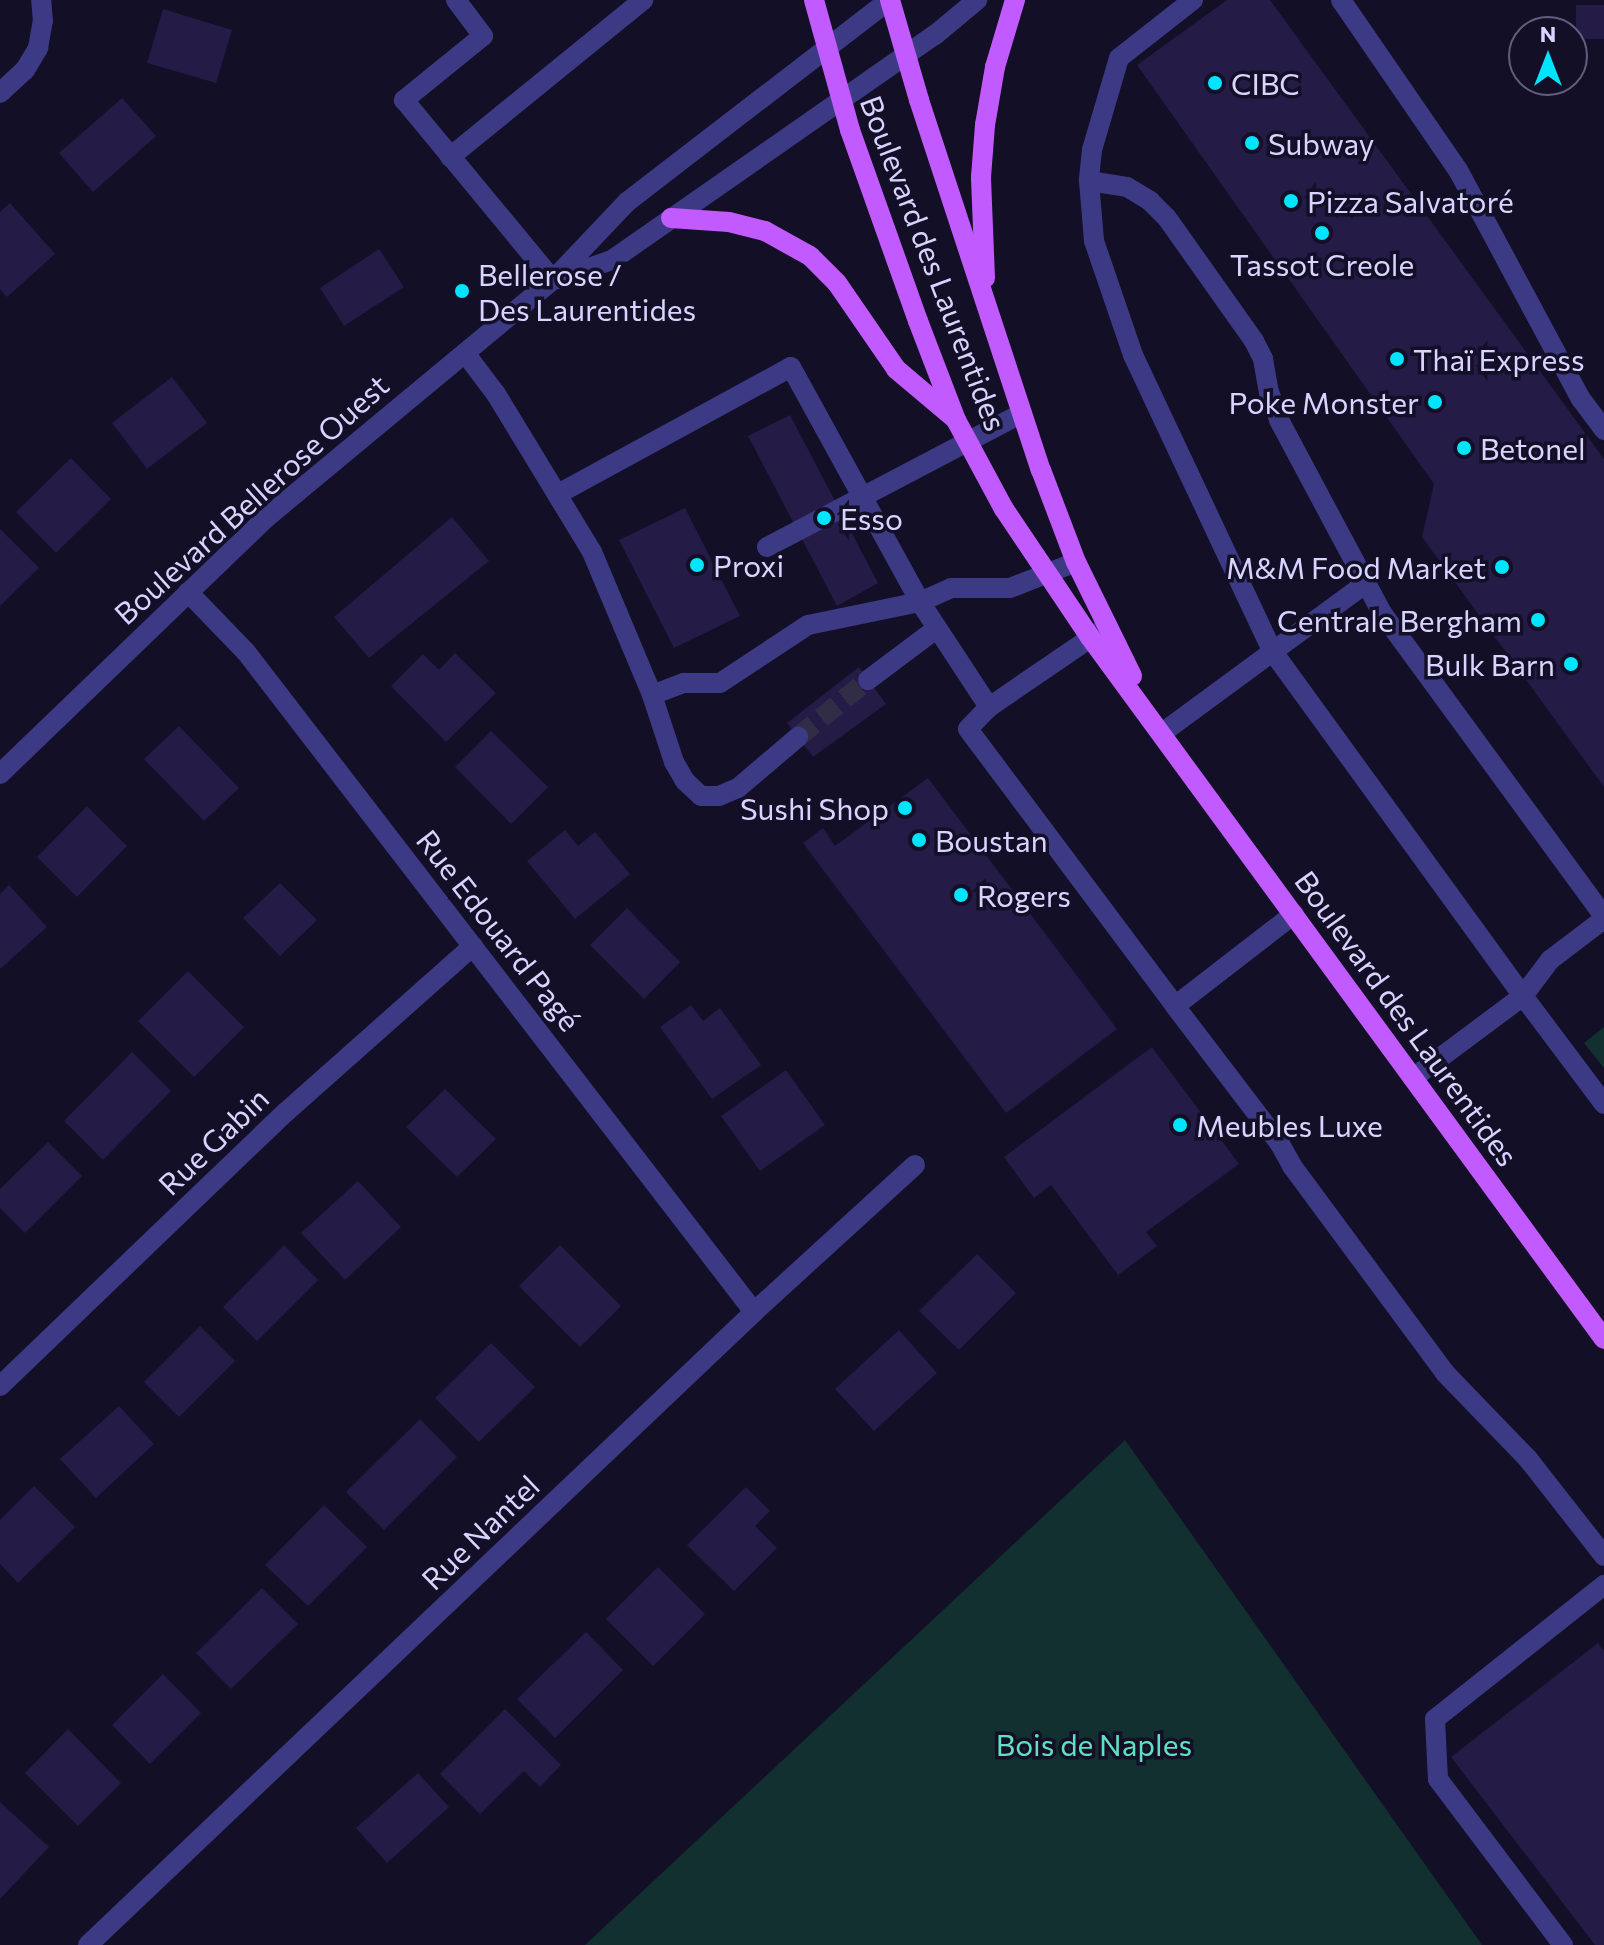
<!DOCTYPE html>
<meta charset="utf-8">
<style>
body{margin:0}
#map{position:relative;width:1604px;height:1945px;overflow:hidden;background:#130f26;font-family:Commissioner,sans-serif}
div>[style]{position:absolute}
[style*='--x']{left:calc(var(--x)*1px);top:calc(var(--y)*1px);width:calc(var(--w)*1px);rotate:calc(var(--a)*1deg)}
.green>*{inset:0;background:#12302f}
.building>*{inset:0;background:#241b47}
.minor-tunnel>*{height:20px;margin-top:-10px;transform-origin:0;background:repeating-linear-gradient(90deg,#312d47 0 20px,transparent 0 30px)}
.minor>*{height:20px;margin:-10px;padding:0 10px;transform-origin:10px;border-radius:10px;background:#3d3a85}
.major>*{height:20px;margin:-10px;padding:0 10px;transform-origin:10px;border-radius:10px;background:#c25bff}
.dots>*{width:22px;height:22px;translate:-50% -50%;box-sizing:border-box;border:4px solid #130f26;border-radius:50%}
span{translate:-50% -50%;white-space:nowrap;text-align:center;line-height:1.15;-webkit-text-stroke:7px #130f26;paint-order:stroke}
.poi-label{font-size:30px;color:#d9d4ff}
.left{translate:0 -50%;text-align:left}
.right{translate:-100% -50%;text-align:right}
.street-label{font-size:30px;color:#d9d4ff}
.park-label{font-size:30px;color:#5fe0c0}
.north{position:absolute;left:1508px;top:16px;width:80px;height:80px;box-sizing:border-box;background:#130f26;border:2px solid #625e7d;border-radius:50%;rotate:0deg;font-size:22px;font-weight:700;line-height:32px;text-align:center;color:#d9d4ff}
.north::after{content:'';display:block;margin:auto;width:28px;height:36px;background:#00e5ff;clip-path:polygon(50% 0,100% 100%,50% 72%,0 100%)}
</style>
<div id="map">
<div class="green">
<i style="clip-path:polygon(1604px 1027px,1604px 1068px,1584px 1043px)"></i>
<i style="clip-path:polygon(1125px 1440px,1482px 1945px,585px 1945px)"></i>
</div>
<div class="building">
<i style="clip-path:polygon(1227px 0,1270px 0,1604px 459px,1604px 787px,1422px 537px,1434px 484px,1137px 65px)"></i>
<i style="clip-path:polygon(1576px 5px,1604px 5px,1604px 39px,1576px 39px)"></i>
<i style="clip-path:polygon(163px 9px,232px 30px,216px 83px,147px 63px)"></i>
<i style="clip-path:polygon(122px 98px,156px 136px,93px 192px,59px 153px)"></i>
<i style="clip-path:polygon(10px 203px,55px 254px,7px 297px,0 289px,0 212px)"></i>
<i style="clip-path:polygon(379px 249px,404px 287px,344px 326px,320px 288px)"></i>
<i style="clip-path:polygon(172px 377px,207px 423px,147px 469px,112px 423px)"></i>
<i style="clip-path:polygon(790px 415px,878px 583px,837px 606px,748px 436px)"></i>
<i style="clip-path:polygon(71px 458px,111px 499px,56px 553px,16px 512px)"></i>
<i style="clip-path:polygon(685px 508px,740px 616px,674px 648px,619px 540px)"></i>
<i style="clip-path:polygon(452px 517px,489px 561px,369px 658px,334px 617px)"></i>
<i style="clip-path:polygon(0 529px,39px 568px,0 606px)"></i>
<i style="clip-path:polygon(455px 653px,496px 693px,446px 742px,391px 686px,423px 654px,439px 670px)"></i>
<i style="clip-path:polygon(859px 667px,886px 704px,813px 757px,787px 723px)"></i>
<i style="clip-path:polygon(179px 726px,239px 788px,204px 821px,144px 759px)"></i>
<i style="clip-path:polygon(491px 731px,548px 787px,511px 824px,455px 767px)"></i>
<i style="clip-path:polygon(928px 778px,1117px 1029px,1006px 1113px,803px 843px,823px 828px,835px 846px)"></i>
<i style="clip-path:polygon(87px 806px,127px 846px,77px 897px,37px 857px)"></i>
<i style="clip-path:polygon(565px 830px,578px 846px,595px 832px,630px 874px,575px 919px,527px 861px)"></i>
<i style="clip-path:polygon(280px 883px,317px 920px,280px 956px,243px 918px)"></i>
<i style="clip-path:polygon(9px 885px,47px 927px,0 969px,0 894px)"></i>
<i style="clip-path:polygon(627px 908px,680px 962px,644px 999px,590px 945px)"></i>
<i style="clip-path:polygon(188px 971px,244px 1027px,194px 1077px,138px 1021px)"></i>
<i style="clip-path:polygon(691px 1005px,703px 1021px,720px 1008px,761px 1065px,712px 1099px,660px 1027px)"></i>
<i style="clip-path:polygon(1152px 1047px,1239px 1164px,1146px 1232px,1157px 1246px,1118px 1275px,1051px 1185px,1034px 1198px,1004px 1157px)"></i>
<i style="clip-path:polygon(132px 1052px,171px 1091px,103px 1160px,64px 1121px)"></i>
<i style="clip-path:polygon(786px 1070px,825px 1125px,760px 1171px,721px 1116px)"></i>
<i style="clip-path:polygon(445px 1089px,496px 1139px,457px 1177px,406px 1127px)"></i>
<i style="clip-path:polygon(48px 1142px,82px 1176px,25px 1233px,0 1208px,0 1189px)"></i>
<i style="clip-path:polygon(358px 1181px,401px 1227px,345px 1280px,301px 1233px)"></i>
<i style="clip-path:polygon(284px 1245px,318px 1280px,257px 1341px,223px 1307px)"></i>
<i style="clip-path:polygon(560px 1245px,621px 1306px,580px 1347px,519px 1286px)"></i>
<i style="clip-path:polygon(977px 1254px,1016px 1293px,959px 1350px,919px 1311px)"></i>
<i style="clip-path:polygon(200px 1326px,235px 1361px,179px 1417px,144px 1382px)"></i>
<i style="clip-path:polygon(899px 1330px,937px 1373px,874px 1431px,835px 1389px)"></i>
<i style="clip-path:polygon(491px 1343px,535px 1387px,479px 1442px,435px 1398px)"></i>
<i style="clip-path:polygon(119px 1406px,154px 1444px,96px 1498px,60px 1459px)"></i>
<i style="clip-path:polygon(420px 1419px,457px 1457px,384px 1530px,346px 1492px)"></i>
<i style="clip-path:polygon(34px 1486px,75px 1527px,18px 1583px,0 1564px,0 1520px)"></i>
<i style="clip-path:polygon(746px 1487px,770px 1511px,755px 1526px,777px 1548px,734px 1591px,687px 1545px)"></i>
<i style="clip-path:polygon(324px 1505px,367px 1547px,308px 1606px,265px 1565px)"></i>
<i style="clip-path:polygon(658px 1567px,705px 1614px,653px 1666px,606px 1619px)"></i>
<i style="clip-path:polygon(262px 1588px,298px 1624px,231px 1689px,196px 1653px)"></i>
<i style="clip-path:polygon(586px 1632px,623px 1670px,555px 1738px,517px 1699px)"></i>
<i style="clip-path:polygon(1598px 1643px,1604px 1651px,1604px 1945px,1595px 1945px,1451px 1757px)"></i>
<i style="clip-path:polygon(163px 1674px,201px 1713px,150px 1764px,112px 1725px)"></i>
<i style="clip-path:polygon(505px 1709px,561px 1765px,540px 1787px,524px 1771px,480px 1814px,440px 1774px)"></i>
<i style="clip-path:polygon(68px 1729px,121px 1783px,78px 1826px,25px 1773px)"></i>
<i style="clip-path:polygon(418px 1773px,449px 1807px,387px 1863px,356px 1828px)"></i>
<i style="clip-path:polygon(0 1802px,49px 1847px,0 1899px)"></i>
</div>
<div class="minor-tunnel">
<i style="--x:798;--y:737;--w:90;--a:-39.2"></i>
</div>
<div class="minor">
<i style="--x:456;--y:0;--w:45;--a:53.1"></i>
<i style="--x:483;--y:36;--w:102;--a:141"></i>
<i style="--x:404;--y:100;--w:234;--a:50.4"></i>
<i style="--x:1193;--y:0;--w:94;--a:141.9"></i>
<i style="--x:1119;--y:58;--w:96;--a:106.4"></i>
<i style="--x:1092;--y:150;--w:31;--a:96"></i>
<i style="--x:1089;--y:181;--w:60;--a:85.2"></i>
<i style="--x:1094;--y:241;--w:120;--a:71.1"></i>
<i style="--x:1133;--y:355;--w:328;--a:64.8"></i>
<i style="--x:1273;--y:652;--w:425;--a:54"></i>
<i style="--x:1523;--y:996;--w:45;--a:-53.1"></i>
<i style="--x:1550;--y:960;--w:68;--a:-37.2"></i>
<i style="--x:1341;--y:0;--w:206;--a:55.5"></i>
<i style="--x:1458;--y:170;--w:260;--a:61.8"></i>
<i style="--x:1581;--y:399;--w:39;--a:53"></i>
<i style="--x:0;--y:93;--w:34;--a:-43"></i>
<i style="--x:25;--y:70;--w:26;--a:-59"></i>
<i style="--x:38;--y:48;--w:27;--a:-80"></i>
<i style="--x:43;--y:21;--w:21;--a:-95"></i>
<i style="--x:450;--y:157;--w:249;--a:-39.1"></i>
<i style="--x:1089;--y:181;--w:38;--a:9"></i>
<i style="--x:1127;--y:187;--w:27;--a:31"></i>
<i style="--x:1150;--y:201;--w:24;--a:45"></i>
<i style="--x:1167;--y:218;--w:151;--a:54.7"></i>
<i style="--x:1254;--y:341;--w:20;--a:63"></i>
<i style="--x:1263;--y:359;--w:34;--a:80"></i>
<i style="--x:1269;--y:392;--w:30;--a:70"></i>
<i style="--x:1279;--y:420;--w:219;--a:61.9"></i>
<i style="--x:1382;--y:613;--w:376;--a:53.8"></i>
<i style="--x:557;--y:279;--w:58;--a:-19.1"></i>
<i style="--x:612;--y:260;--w:394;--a:-34.9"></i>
<i style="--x:935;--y:35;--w:55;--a:-39.8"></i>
<i style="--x:465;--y:353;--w:51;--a:52.9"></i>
<i style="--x:496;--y:394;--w:185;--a:58.7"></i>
<i style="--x:592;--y:552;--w:155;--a:67.2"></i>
<i style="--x:652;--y:695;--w:34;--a:-21"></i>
<i style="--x:684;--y:683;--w:36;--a:0"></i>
<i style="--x:720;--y:683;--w:105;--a:-33.4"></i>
<i style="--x:808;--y:625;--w:114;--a:-11.6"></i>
<i style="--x:920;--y:602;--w:34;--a:-24"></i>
<i style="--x:951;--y:588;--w:59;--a:0"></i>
<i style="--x:1010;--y:588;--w:71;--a:-21.5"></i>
<i style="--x:558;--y:494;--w:265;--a:-28.6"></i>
<i style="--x:791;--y:367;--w:268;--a:61.2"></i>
<i style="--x:920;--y:602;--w:126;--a:56.7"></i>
<i style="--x:767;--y:547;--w:288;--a:-27.7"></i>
<i style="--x:188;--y:592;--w:83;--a:46"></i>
<i style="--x:246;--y:652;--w:833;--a:52.41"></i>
<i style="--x:1105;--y:628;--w:140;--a:145.7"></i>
<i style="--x:989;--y:707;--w:30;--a:134"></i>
<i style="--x:968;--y:729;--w:346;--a:53.2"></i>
<i style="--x:868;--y:680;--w:85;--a:-36.9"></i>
<i style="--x:652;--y:695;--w:71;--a:71.8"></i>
<i style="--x:674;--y:762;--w:22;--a:60"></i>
<i style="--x:685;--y:781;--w:22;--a:43"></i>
<i style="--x:701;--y:796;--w:18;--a:0"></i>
<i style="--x:719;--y:796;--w:21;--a:-23"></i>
<i style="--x:738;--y:788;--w:79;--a:-40.4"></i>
<i style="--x:1162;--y:733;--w:253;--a:-36.3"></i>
<i style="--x:0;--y:774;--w:369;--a:-43.9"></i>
<i style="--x:266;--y:518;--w:373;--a:-39.7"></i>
<i style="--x:553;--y:280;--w:108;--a:-46.5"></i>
<i style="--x:627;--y:202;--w:331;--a:-37.6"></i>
<i style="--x:1294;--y:914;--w:150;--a:142.3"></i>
<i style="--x:1175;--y:1006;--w:173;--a:52.7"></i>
<i style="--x:1280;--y:1144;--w:25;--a:61"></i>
<i style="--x:1292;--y:1166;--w:257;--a:53.5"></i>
<i style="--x:1445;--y:1373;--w:120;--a:46"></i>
<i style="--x:1528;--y:1459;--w:123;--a:51.9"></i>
<i style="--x:1413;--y:1078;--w:137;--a:-36.7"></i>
<i style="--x:1523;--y:996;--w:135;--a:53.1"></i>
<i style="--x:0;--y:1386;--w:396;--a:-43.8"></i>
<i style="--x:286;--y:1112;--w:250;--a:-41.6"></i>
<i style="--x:88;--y:1945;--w:919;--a:-43.54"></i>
<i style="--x:754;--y:1312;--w:218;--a:-42.4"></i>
<i style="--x:1563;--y:1945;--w:208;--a:-127"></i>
<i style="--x:1438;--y:1779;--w:60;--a:-92.9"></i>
<i style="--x:1435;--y:1719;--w:216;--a:-38.4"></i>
</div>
<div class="major">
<i style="--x:814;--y:0;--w:135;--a:74.5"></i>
<i style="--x:850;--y:130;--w:203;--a:70.4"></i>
<i style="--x:918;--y:321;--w:106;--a:69"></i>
<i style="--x:956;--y:420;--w:101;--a:61.7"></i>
<i style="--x:1004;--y:509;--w:154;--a:56.1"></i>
<i style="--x:1090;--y:637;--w:870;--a:53.79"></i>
<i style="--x:890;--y:0;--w:104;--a:73.8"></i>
<i style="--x:919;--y:100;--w:390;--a:71.8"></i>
<i style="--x:1041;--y:470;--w:98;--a:69.2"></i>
<i style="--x:1076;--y:562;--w:127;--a:63.8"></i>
<i style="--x:671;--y:218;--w:58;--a:3.9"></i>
<i style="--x:729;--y:222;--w:37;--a:14"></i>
<i style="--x:765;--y:231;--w:51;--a:29.1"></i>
<i style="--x:810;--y:256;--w:38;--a:45"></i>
<i style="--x:837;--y:283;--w:104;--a:55.5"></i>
<i style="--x:896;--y:369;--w:75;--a:40.1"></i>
<i style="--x:985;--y:278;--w:101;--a:-92.3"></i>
<i style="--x:981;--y:177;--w:52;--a:-85.6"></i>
<i style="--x:985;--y:125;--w:59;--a:-80.2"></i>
<i style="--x:995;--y:67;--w:70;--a:-73.4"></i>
</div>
<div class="dots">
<i style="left:1215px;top:83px;background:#00e5ff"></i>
<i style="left:1252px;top:143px;background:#00e5ff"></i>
<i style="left:1291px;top:201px;background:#00e5ff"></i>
<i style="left:1322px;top:233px;background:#00e5ff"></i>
<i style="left:462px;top:291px;background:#00e5ff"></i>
<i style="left:1397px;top:359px;background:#00e5ff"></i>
<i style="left:1435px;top:402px;background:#00e5ff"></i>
<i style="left:1464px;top:448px;background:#00e5ff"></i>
<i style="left:824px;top:518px;background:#00e5ff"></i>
<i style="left:697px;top:565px;background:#00e5ff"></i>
<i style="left:1502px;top:567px;background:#00e5ff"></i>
<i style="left:1538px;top:620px;background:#00e5ff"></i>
<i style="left:1571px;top:664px;background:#00e5ff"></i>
<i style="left:905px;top:808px;background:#00e5ff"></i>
<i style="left:919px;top:840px;background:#00e5ff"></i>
<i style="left:961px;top:895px;background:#00e5ff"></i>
<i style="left:1180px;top:1125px;background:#00e5ff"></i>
</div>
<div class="poi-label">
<span class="left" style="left:1231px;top:83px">CIBC</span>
<span class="left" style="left:1268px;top:143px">Subway</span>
<span class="left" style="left:1307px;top:201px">Pizza Salvatoré</span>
<span style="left:1322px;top:264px">Tassot Creole</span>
<span class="left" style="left:478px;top:291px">Bellerose /<br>Des Laurentides</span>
<span class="left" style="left:1413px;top:359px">Thaï Express</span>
<span class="right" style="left:1419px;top:402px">Poke Monster</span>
<span class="left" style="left:1480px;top:448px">Betonel</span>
<span class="left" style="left:840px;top:518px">Esso</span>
<span class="left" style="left:713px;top:565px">Proxi</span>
<span class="right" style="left:1486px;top:567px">M&amp;M Food Market</span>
<span class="right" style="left:1522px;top:620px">Centrale Bergham</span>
<span class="right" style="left:1555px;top:664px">Bulk Barn</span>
<span class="right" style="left:889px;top:808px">Sushi Shop</span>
<span class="left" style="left:935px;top:840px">Boustan</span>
<span class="left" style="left:977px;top:895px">Rogers</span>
<span class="left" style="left:1196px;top:1125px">Meubles Luxe</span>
</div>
<div class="street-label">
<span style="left:934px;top:263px;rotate:69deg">Boulevard des Laurentides</span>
<span style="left:251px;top:499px;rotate:-42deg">Boulevard Bellerose Ouest</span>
<span style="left:499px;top:930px;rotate:52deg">Rue Edouard Pagé</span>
<span style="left:1407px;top:1018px;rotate:54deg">Boulevard des Laurentides</span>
<span style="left:213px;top:1141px;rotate:-44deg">Rue Gabin</span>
<span style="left:480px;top:1532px;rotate:-44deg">Rue Nantel</span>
</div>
<div class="park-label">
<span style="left:1094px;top:1744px">Bois de Naples</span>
</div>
<div class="north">N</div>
</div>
